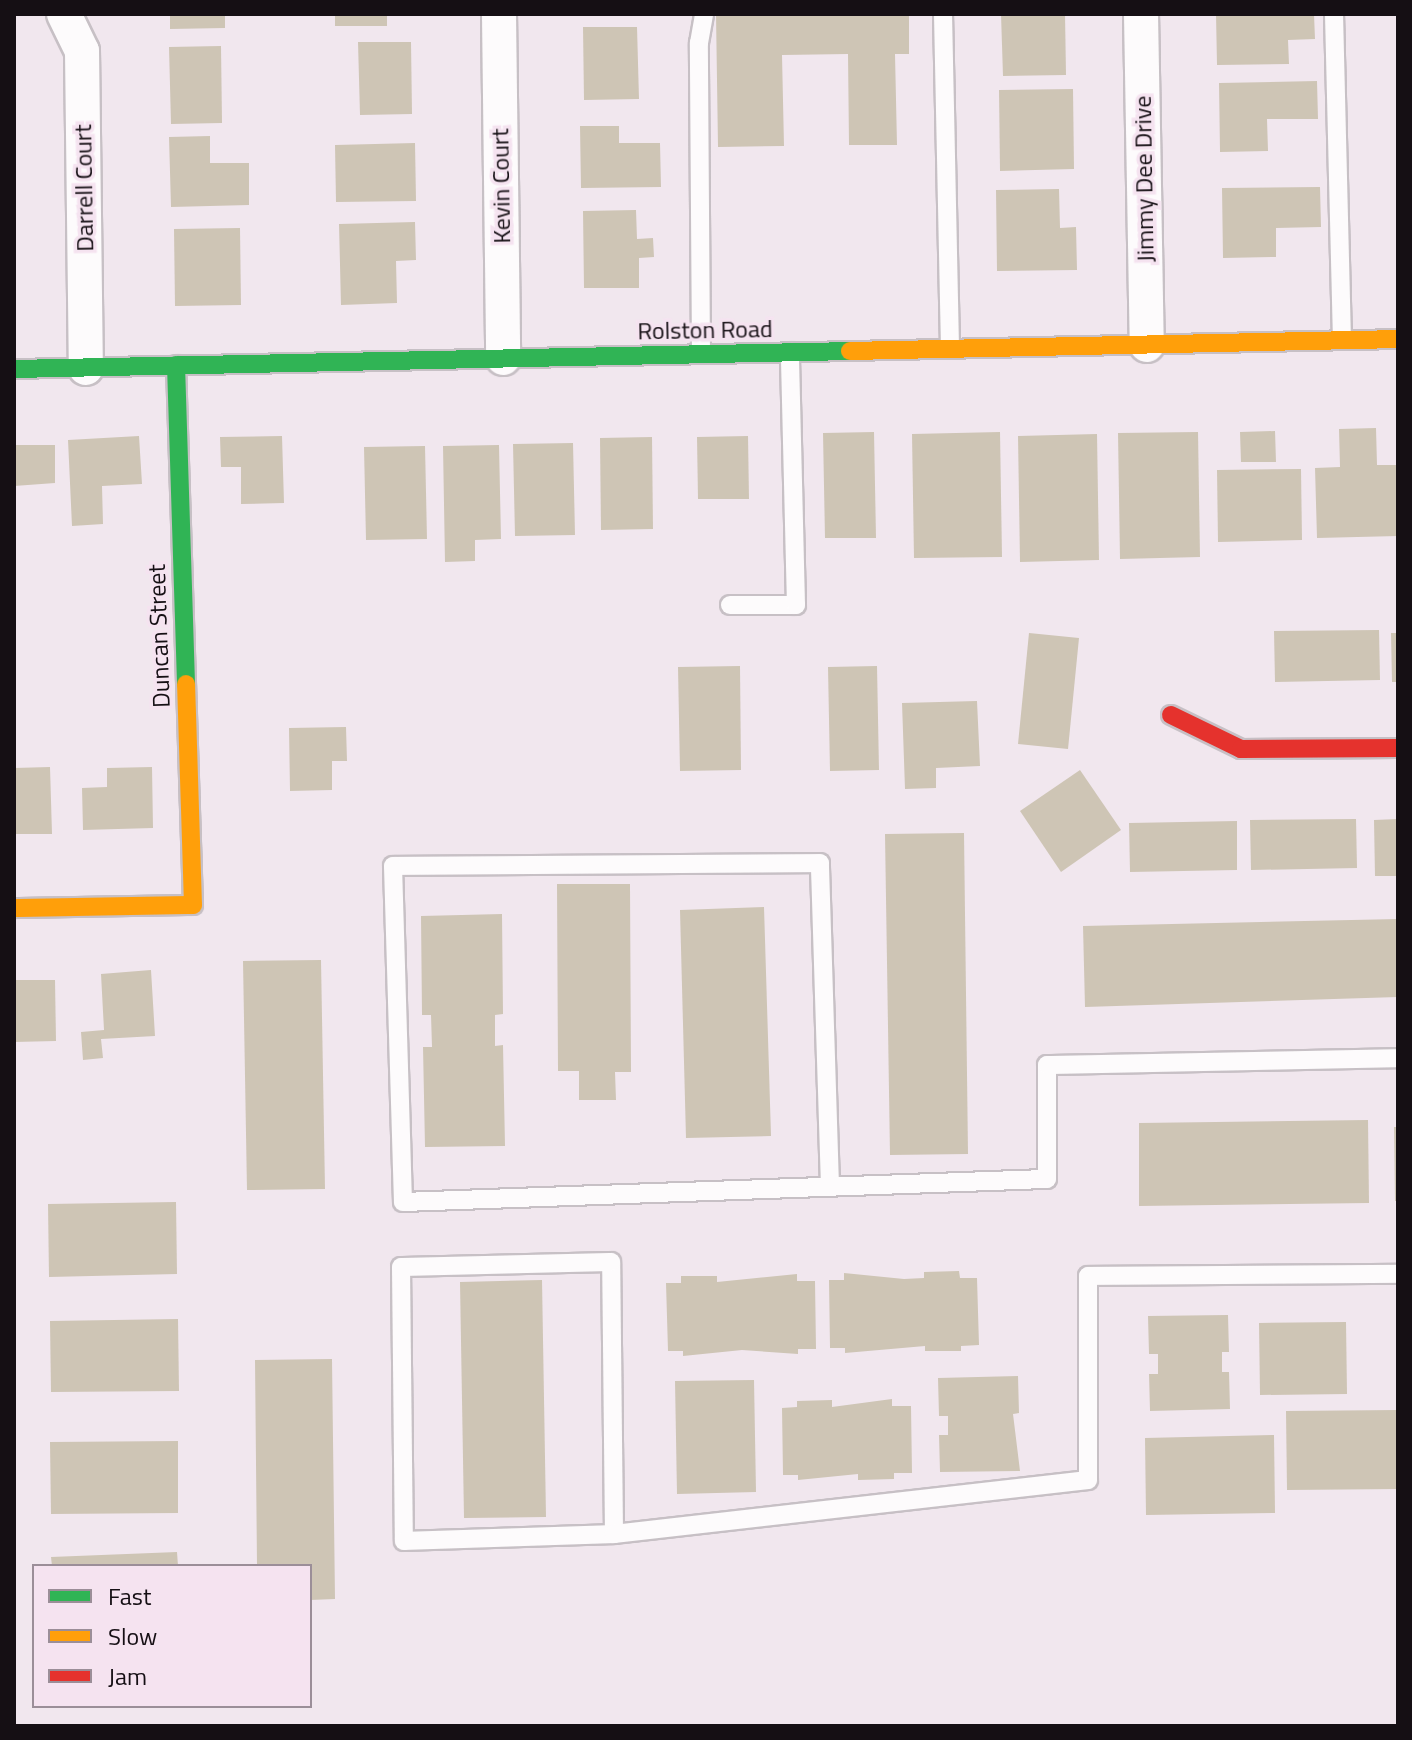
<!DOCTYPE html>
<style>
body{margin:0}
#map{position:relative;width:1412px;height:1740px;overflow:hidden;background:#f1e7ee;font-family:"Titillium Web",sans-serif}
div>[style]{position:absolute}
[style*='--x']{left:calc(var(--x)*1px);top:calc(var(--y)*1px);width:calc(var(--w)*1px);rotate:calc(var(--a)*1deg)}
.building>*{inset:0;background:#cec5b5}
.roads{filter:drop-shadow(2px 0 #c7c0c5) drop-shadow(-2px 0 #c7c0c5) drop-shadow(0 2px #c7c0c5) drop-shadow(0 -2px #c7c0c5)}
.lane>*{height:18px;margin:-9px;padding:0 9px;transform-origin:9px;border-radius:9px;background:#fdfbfc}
.street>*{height:34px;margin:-17px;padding:0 17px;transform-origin:17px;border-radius:17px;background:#fdfbfc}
.fast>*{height:18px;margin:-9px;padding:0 9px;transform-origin:9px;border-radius:9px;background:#30b455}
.slow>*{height:18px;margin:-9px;padding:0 9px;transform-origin:9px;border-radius:9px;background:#ff9f0a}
.jam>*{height:18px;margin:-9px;padding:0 9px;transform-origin:9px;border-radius:9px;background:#e5322d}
span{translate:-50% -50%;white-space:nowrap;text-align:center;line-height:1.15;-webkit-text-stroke:7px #f5e3f0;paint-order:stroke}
.street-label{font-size:24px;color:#150f14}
.frame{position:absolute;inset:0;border:16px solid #150f14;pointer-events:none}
.legend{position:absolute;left:32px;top:1564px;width:280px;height:144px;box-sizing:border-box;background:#f5e3f0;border:2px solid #9b8e98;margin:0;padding:10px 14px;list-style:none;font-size:24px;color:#150f14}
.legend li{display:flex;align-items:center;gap:16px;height:40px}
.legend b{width:40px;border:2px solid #9b8e98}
</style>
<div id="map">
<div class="building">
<i style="clip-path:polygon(170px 14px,225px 14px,225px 28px,170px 29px)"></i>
<i style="clip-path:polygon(335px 14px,387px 14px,387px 26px,335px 26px)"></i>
<i style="clip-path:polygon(716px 14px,909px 14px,909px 54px,895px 54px,897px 145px,849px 145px,848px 54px,782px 55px,784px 146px,718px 147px)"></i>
<i style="clip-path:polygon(1001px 14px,1065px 14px,1066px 75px,1003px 76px)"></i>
<i style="clip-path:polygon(1216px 14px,1314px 14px,1315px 39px,1288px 40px,1289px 64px,1217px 65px)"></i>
<i style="clip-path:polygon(583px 27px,637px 27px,639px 99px,584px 100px)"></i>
<i style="clip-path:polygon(358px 42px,411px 42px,412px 114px,360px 115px)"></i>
<i style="clip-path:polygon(221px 46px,222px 123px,171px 124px,169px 47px)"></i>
<i style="clip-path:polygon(1317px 81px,1318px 119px,1267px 119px,1268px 151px,1220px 152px,1219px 83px)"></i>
<i style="clip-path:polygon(1073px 89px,1074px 169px,1000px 171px,999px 90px)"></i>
<i style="clip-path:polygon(580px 126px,619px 126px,619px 143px,660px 143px,661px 187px,581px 188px)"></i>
<i style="clip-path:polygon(210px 136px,210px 163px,249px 163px,249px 205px,171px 207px,169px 137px)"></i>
<i style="clip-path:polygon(415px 143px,416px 201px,336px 202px,335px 145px)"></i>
<i style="clip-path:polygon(1320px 187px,1321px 227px,1276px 228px,1276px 257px,1223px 258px,1222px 188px)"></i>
<i style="clip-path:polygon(1059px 189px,1060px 228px,1076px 227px,1077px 270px,997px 271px,996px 190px)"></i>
<i style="clip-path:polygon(636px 210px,637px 239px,653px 238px,654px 257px,639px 258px,639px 288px,584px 288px,583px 211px)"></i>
<i style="clip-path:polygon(415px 222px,416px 260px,396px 261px,397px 303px,341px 305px,339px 224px)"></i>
<i style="clip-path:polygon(240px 228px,241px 305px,175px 306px,174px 229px)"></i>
<i style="clip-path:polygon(1376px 428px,1377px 465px,1398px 465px,1398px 536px,1317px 538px,1315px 468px,1340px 467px,1339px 429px)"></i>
<i style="clip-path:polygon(1275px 431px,1276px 462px,1241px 462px,1240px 432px)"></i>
<i style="clip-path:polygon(874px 432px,876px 538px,825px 538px,823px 433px)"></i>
<i style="clip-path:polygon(1000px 432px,1002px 557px,914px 558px,912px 434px)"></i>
<i style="clip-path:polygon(1198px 432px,1200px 557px,1120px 559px,1118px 433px)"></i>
<i style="clip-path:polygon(1097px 434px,1099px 560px,1020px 562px,1018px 436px)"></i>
<i style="clip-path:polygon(139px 436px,142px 484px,102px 486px,103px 524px,72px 526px,68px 440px)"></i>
<i style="clip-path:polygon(282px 436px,284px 503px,241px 504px,241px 467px,221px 467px,220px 437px)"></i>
<i style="clip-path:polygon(748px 436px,749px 499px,698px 499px,697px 437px)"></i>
<i style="clip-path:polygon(652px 437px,653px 529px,601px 530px,600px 438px)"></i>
<i style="clip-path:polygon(573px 443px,575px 535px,515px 536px,513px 444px)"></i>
<i style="clip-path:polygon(14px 445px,55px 445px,55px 483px,14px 486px)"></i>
<i style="clip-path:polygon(499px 445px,501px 539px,475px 540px,475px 561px,445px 562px,443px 446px)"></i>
<i style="clip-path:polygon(425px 446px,427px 539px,366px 540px,364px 447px)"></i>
<i style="clip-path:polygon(1301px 469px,1302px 540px,1218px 542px,1217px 470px)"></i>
<i style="clip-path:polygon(1379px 630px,1380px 680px,1275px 682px,1274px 631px)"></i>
<i style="clip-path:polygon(1029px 633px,1079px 638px,1068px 749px,1018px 744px)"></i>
<i style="clip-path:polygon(1391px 633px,1398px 633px,1398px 682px,1392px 682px)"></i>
<i style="clip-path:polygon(740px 666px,741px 770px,680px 771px,678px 667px)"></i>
<i style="clip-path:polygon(877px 666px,879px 770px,830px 771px,828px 667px)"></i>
<i style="clip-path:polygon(977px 701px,980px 766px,936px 768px,936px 788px,905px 789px,902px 703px)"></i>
<i style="clip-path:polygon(346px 727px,347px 761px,332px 761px,332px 790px,290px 791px,289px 728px)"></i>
<i style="clip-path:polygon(50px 767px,52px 834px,14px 834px,14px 768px)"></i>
<i style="clip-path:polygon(152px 767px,153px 828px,83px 830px,82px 788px,107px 787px,107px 768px)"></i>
<i style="clip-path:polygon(1080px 770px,1121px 830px,1061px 872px,1020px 811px)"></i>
<i style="clip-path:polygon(1356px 819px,1357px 868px,1251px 870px,1250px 820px)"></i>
<i style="clip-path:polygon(1398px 819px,1398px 876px,1375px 876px,1374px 820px)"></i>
<i style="clip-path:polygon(1237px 821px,1237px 870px,1130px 872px,1129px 823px)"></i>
<i style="clip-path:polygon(964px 833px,968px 1154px,890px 1155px,885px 834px)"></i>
<i style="clip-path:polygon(557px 884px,630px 884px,631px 1072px,615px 1072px,616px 1100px,579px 1100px,579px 1071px,558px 1071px)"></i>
<i style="clip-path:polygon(764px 907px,771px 1136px,686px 1138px,680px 910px)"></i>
<i style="clip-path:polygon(502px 914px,503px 1014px,495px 1015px,495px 1046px,503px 1045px,505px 1146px,425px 1147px,423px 1047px,432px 1047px,431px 1015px,422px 1015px,421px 916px)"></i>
<i style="clip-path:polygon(1398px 919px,1398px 997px,1085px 1007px,1083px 926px)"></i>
<i style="clip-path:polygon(321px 960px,325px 1189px,247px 1190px,243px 961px)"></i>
<i style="clip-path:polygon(151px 970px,155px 1036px,101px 1039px,103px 1058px,83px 1060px,81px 1032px,104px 1030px,101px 974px)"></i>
<i style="clip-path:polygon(14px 980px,55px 980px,56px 1041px,14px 1042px)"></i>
<i style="clip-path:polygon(1368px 1120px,1369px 1203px,1139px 1206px,1139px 1123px)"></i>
<i style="clip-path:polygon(1394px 1127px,1398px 1127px,1398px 1201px,1395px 1201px)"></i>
<i style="clip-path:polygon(176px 1202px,177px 1274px,49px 1277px,48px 1204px)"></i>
<i style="clip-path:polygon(959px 1271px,960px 1278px,977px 1278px,979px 1345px,961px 1346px,961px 1351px,925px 1351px,925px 1346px,845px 1353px,845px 1348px,830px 1348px,829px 1280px,844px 1280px,844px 1273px,904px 1279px,924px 1278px,924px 1272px)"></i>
<i style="clip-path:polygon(797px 1274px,797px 1281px,815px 1281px,816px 1349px,798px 1349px,798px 1354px,742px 1350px,683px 1356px,683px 1351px,668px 1351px,666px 1283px,681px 1283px,681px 1276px,717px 1276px,717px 1282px)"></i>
<i style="clip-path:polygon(542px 1280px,546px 1517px,464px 1518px,460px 1282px)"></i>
<i style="clip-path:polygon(1228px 1315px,1229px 1352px,1222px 1352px,1222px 1372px,1229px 1372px,1230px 1409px,1150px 1411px,1149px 1374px,1158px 1374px,1158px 1354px,1149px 1354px,1148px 1316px)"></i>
<i style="clip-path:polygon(178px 1319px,179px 1391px,51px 1392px,50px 1321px)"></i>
<i style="clip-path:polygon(1346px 1322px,1347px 1394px,1260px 1395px,1259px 1323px)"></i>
<i style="clip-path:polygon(332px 1359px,335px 1599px,310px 1600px,310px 1566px,257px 1566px,255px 1360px)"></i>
<i style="clip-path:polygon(1018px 1376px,1019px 1413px,1013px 1414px,1020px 1471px,940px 1472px,939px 1435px,948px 1435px,948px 1416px,939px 1416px,938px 1378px)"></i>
<i style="clip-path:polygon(754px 1380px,756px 1492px,677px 1494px,675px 1381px)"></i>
<i style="clip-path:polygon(892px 1399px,892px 1406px,911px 1406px,912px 1473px,894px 1473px,894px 1479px,858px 1480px,858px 1474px,798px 1480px,798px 1475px,783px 1475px,782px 1408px,797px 1407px,797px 1401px,832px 1400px,832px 1407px)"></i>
<i style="clip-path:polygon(1398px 1410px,1398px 1489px,1287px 1490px,1286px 1411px)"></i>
<i style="clip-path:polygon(1274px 1435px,1275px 1513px,1146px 1515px,1145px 1438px)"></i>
<i style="clip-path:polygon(178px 1441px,178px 1513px,51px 1514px,50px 1442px)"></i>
<i style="clip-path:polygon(177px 1552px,178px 1566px,52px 1566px,51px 1557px)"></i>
</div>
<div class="roads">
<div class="lane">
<i style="--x:943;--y:14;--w:335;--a:88.8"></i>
<i style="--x:1334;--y:14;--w:326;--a:88.6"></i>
<i style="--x:701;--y:354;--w:311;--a:-90.4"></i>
<i style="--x:699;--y:43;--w:29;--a:-80"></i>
<i style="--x:730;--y:605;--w:66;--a:0"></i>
<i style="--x:796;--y:605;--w:253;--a:-91.4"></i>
<i style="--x:830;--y:1186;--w:323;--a:-91.8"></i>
<i style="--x:820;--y:863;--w:427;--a:179.6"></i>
<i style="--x:393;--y:866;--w:336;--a:88.3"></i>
<i style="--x:403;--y:1202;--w:644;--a:-2.05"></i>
<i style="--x:1047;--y:1179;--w:114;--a:-90"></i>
<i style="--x:1047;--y:1065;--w:351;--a:-1.1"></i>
<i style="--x:614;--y:1534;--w:272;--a:-90.6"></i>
<i style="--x:611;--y:1262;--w:210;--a:178.6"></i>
<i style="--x:401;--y:1267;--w:274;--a:89.4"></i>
<i style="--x:404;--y:1541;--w:210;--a:-1.9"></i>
<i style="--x:614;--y:1534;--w:477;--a:-6.5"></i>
<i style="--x:1088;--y:1480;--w:204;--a:-90"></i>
<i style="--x:1088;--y:1276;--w:310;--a:-0.4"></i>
</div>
<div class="street">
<i style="--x:64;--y:14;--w:41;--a:64.1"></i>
<i style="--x:82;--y:51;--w:317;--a:89.3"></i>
<i style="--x:499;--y:14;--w:344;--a:89.3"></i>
<i style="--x:1141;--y:14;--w:331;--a:89"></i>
</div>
<div class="fast">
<i style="--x:176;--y:365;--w:319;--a:88.2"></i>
<i style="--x:14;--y:369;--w:836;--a:-1.23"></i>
</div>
<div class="slow">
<i style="--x:850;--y:351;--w:548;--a:-1.25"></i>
<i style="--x:14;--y:908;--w:179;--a:-1"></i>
<i style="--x:193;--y:905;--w:221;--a:-91.8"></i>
</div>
<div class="jam">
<i style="--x:1171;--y:715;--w:78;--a:25.9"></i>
<i style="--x:1241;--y:749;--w:157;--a:-0.4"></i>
</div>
</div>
<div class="street-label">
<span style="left:1144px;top:179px;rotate:-91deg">Jimmy Dee Drive</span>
<span style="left:501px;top:186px;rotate:-91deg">Kevin Court</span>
<span style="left:84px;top:188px;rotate:-91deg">Darrell Court</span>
<span style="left:705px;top:330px;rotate:-1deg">Rolston Road</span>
<span style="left:159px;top:636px;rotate:-92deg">Duncan Street</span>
</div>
<div class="frame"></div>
<ul class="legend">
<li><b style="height:10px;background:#30b455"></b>Fast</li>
<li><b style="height:10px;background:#ff9f0a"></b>Slow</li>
<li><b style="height:10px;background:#e5322d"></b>Jam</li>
</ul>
</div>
